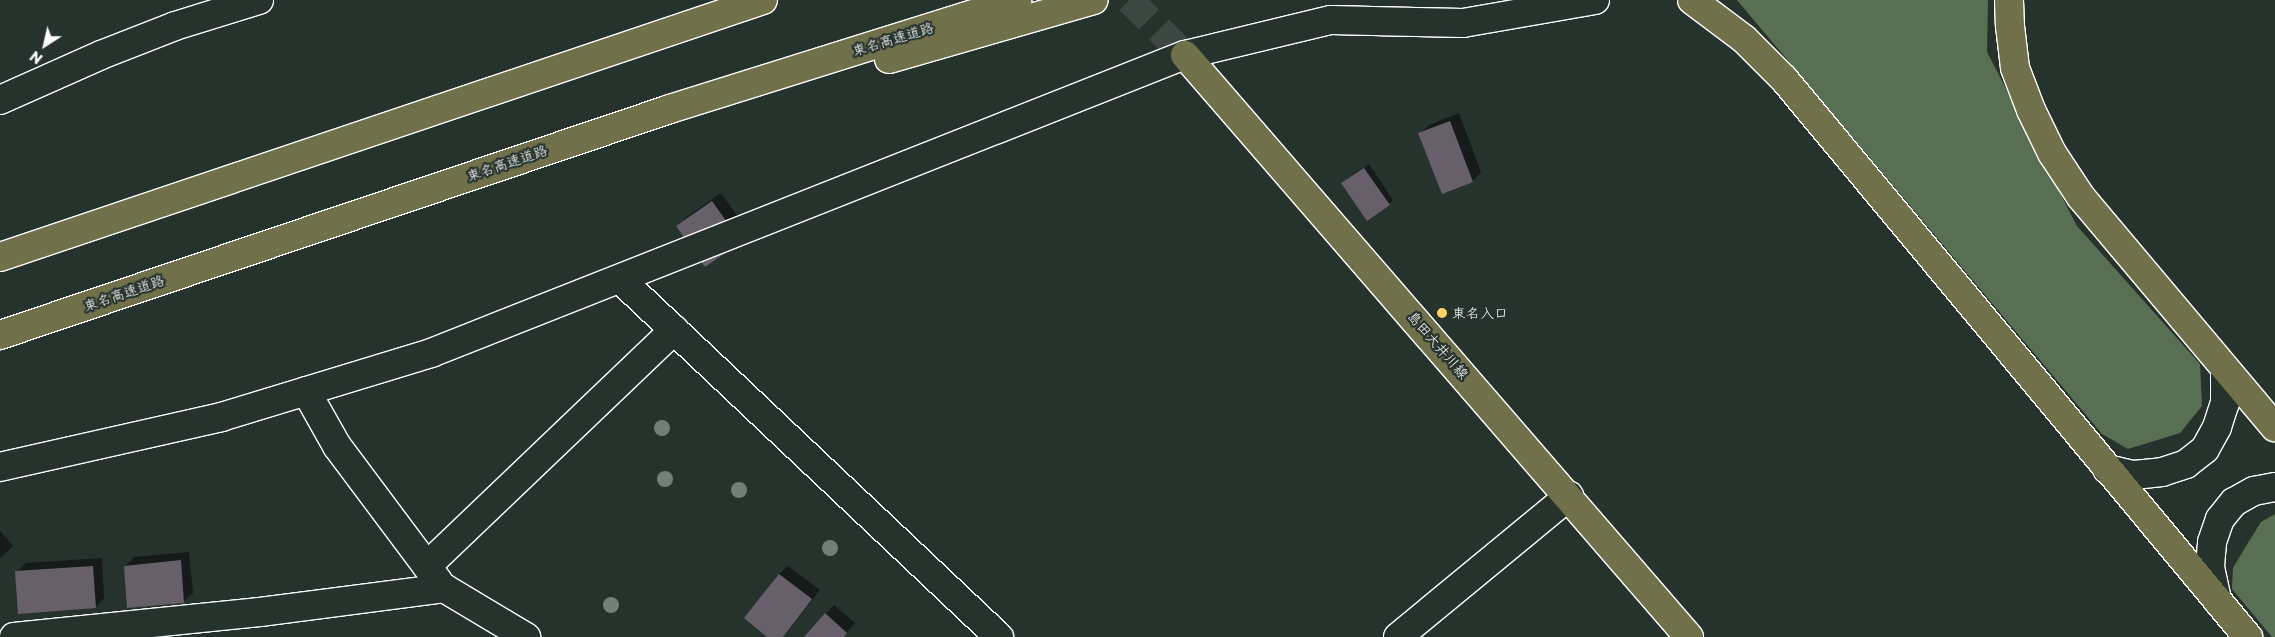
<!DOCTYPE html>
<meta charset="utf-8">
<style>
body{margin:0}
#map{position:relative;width:2275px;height:637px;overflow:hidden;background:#26332d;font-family:"Playpen Sans","Klee One",sans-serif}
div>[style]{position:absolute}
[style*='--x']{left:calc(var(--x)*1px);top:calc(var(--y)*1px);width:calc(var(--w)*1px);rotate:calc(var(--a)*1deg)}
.green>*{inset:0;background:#596f53}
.shadow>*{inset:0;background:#0007}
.building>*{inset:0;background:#67606a}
.major-tunnel>*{height:28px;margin-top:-14px;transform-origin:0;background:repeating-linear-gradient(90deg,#3c4742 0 28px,transparent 0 42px)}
.roads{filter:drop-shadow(1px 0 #fff) drop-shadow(-1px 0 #fff) drop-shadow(0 1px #fff) drop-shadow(0 -1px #fff)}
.minor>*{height:28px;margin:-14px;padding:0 14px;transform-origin:14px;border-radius:14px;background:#26332d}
.major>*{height:28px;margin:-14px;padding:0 14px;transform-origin:14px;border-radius:14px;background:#70704a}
.highway>*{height:28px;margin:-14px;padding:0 14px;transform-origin:14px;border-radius:14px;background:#70704a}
.trees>*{width:16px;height:16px;margin:-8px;border-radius:50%;background:#747f76}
.dots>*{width:14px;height:14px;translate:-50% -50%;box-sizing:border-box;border:2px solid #26332d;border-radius:50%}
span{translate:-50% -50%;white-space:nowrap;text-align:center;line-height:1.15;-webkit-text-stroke:4.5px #26332d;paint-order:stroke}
.street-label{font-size:14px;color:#fff}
.poi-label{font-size:14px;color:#fff}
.left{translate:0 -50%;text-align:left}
.north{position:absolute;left:20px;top:20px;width:50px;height:50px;-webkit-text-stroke:4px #26332d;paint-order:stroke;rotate:215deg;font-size:14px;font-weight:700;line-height:20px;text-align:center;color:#fff}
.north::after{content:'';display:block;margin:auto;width:18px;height:22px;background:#fff;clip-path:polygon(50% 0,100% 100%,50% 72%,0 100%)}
</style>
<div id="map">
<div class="green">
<i style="clip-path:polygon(1737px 0,1988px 0,1987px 52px,2077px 226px,2200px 364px,2202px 406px,2180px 433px,2128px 449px,2102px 434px)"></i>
<i style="clip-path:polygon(2275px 514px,2275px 637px,2272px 637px,2232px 589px,2233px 568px,2246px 546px,2261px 522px)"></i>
</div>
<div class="shadow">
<i style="clip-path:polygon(1459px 113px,1481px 172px,1473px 181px,1442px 192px,1420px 133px,1429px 125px)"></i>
<i style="clip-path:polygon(1369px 164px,1393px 200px,1389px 204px,1347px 179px)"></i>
<i style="clip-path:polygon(721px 193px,749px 232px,678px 226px,687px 217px)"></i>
<i style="clip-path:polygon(0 531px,13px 546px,0 558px)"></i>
<i style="clip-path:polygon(189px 552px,193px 593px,184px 601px,125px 566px,134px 557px)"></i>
<i style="clip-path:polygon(102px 558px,104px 598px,96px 607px,17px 572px,26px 563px)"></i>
<i style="clip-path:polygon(788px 566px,820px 590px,783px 637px,770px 637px,779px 574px)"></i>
<i style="clip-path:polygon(834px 605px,855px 623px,843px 637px,805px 637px)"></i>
</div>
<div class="building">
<i style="clip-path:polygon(1450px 121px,1473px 182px,1442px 194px,1418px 133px)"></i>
<i style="clip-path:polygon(1364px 168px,1390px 205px,1367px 221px,1341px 183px)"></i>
<i style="clip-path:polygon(712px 201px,741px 242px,705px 267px,676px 226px)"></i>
<i style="clip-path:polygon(181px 560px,184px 603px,127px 608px,124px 566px)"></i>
<i style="clip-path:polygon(93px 566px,96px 608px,18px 614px,15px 571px)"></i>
<i style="clip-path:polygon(779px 574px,812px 599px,783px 637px,767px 637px,744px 618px)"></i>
<i style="clip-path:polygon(825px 613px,847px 633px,844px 637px,804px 637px)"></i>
</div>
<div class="major-tunnel">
<i style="--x:1129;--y:0;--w:78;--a:44.5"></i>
</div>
<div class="roads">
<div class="minor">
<i style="--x:0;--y:100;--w:111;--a:-24"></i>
<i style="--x:101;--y:55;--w:79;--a:-21.4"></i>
<i style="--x:175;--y:26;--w:88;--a:-17.2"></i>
<i style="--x:621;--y:280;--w:520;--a:43.36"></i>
<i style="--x:306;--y:391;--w:63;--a:60.6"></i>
<i style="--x:337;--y:446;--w:169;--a:53.2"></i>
<i style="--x:0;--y:467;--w:227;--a:-12.7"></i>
<i style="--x:221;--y:417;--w:220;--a:-16.9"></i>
<i style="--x:431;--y:353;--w:811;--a:-21.57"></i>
<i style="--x:1185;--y:55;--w:150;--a:-13.5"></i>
<i style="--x:1331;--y:20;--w:132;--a:1.3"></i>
<i style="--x:1463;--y:23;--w:134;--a:-9.9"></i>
<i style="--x:2107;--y:469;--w:28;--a:13"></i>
<i style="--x:2134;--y:475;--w:28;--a:-6"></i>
<i style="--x:2162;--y:472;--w:25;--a:-18"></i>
<i style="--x:2186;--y:464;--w:24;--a:-38"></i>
<i style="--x:2205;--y:449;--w:25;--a:-61"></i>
<i style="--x:2217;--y:427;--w:25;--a:-72"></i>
<i style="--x:2225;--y:403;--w:33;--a:-90"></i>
<i style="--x:427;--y:566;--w:342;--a:-43.7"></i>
<i style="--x:2217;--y:600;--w:35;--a:-102"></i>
<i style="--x:2210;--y:566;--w:24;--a:-85"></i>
<i style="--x:2212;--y:542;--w:24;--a:-71"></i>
<i style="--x:2220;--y:519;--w:22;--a:-51"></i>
<i style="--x:2234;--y:502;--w:23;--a:-29"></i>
<i style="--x:2254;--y:491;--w:21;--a:-11"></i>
<i style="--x:14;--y:637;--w:247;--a:-5.8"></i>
<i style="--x:260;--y:612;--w:186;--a:-7.4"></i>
<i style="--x:444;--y:588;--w:96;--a:30.9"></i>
<i style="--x:1398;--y:637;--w:222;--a:-39.5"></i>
</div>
<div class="major">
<i style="--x:1185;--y:55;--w:770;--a:49.11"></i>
</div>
<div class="highway">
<i style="--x:1692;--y:0;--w:65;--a:36.9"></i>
<i style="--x:1744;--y:39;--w:57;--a:45"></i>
<i style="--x:1784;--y:79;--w:726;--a:50.26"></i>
<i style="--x:2009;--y:0;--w:26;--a:88"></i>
<i style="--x:2010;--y:26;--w:42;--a:83.2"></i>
<i style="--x:2015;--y:68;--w:45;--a:69.1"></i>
<i style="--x:2031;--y:110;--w:48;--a:64"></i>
<i style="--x:2052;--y:153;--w:53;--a:56.6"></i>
<i style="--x:2081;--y:197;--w:301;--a:49.9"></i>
<i style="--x:889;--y:59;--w:213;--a:-16.1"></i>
<i style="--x:0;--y:257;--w:805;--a:-18.61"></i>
<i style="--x:0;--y:335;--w:707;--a:-18.64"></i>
<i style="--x:670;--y:109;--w:364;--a:-17.4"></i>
</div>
</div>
<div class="trees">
<i style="left:662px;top:428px"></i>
<i style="left:665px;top:479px"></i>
<i style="left:739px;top:490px"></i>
<i style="left:830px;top:548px"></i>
<i style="left:611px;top:605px"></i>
</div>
<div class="dots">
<i style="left:1442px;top:313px;background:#ffd166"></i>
</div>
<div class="street-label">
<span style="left:893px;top:39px;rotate:-17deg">東名高速道路</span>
<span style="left:507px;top:163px;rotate:-19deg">東名高速道路</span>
<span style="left:124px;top:293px;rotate:-19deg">東名高速道路</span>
<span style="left:1438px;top:345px;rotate:49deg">島田大井川線</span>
</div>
<div class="poi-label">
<span class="left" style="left:1452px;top:313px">東名入口</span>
</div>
<div class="north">N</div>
</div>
